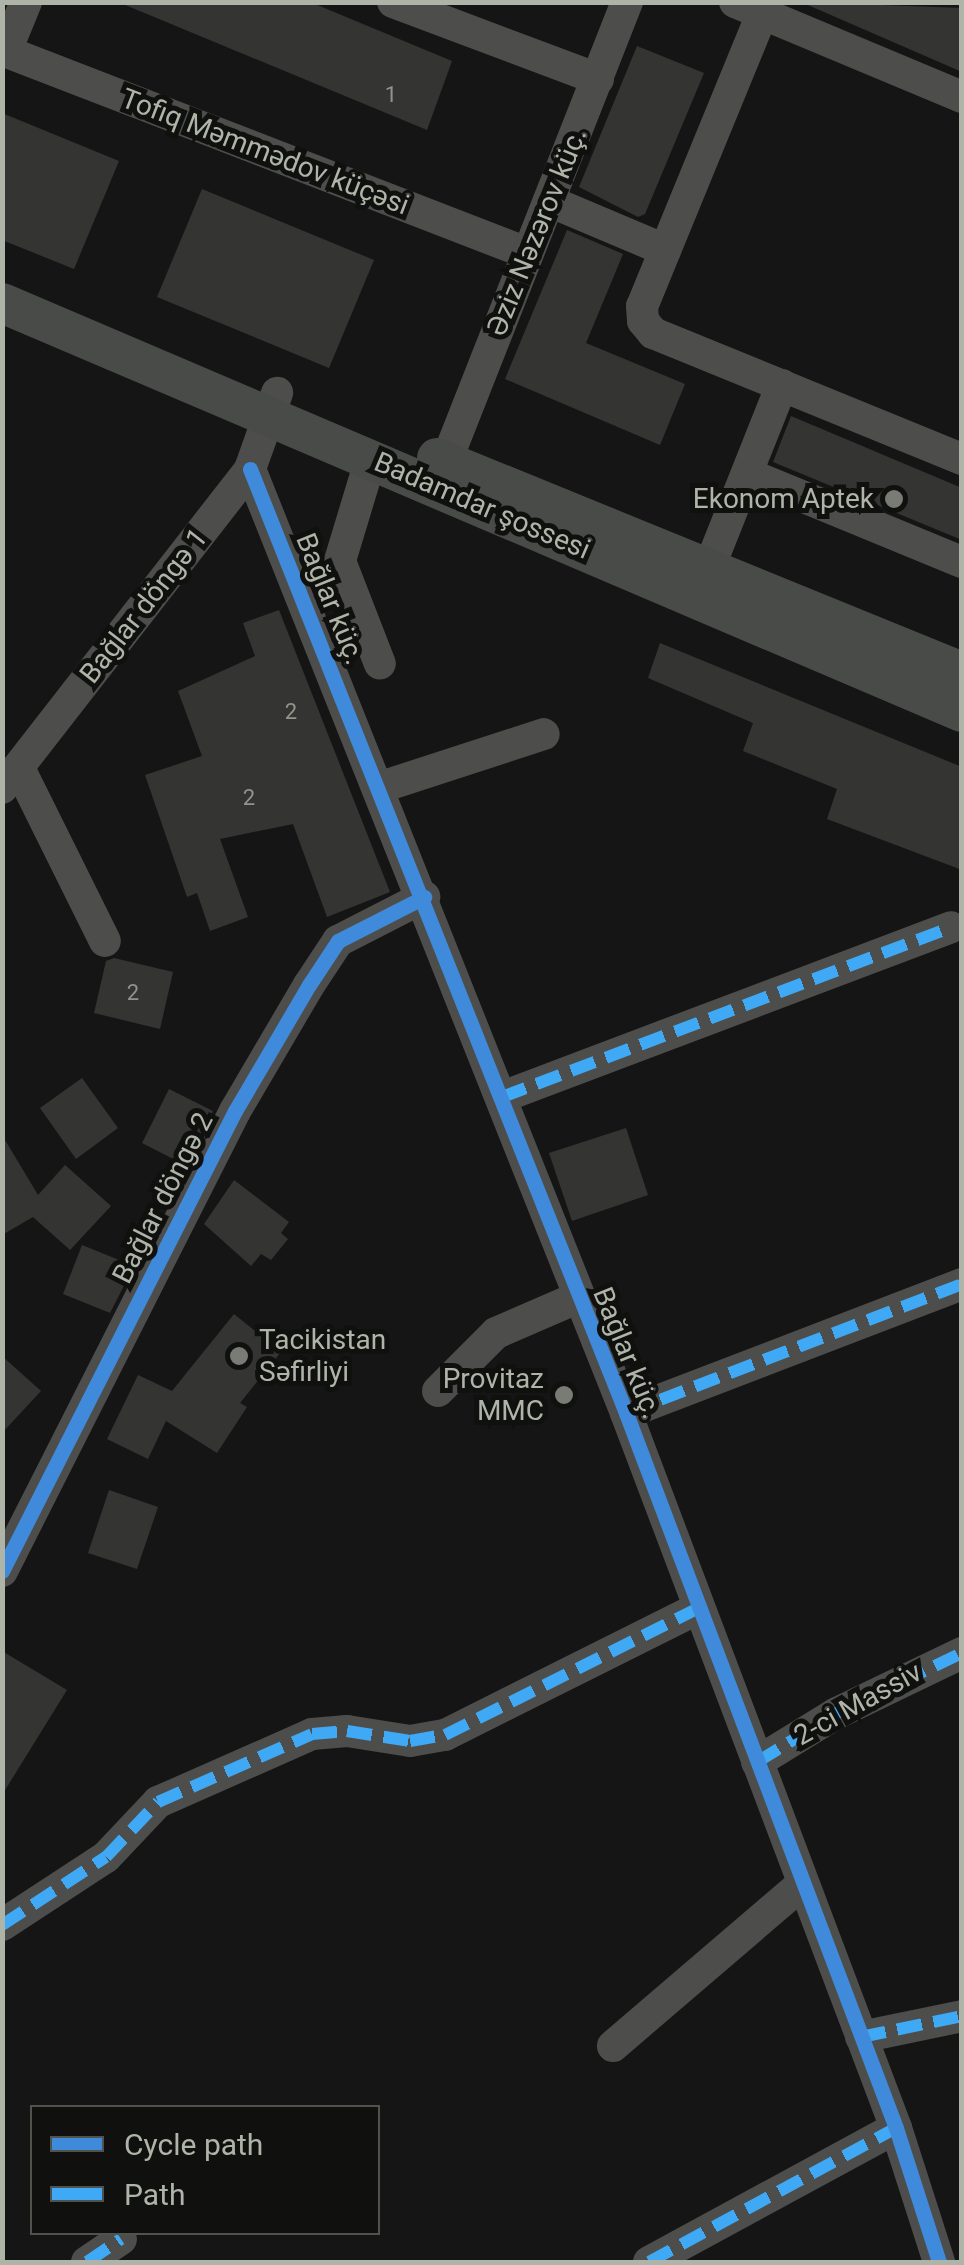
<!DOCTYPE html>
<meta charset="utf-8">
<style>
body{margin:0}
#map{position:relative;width:964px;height:2265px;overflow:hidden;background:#151515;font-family:Roboto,sans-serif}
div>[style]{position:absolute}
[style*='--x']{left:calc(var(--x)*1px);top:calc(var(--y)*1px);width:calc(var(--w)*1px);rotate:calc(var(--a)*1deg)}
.building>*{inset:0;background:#343533}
.minor>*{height:32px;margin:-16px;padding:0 16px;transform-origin:16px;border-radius:16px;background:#4d4e4b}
.major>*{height:40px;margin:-20px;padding:0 20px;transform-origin:20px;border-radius:20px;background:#494b48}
.quiet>*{height:12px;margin-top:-6px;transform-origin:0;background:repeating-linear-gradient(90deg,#3fa9f5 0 25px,transparent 0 37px)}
.cycleway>*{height:15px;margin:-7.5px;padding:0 7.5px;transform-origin:7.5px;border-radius:7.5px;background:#408adc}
.dots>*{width:28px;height:28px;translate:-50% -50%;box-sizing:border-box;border:5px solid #10110f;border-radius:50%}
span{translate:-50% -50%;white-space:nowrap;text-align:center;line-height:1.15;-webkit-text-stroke:10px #10110f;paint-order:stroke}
.number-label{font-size:22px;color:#90948b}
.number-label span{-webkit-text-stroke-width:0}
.street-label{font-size:28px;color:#afb4a8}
.poi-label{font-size:28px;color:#afb4a8}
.right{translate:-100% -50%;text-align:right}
.left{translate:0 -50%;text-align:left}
.frame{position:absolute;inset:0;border:5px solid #afb4a8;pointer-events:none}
.legend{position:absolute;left:30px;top:2105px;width:350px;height:130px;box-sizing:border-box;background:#10110f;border:2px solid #50524c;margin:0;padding:12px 18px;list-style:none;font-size:30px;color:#afb4a8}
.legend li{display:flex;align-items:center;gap:20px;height:50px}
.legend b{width:50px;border:2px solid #50524c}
</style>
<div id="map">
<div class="building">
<i style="clip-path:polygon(118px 2px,310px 2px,452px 61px,427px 130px)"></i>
<i style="clip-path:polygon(801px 2px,962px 8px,962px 72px)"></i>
<i style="clip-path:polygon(637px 46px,704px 73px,645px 214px,638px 217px,579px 187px)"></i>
<i style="clip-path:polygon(2px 113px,119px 161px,74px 269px,2px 240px)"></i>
<i style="clip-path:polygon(202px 189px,374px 260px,329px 368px,157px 297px)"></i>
<i style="clip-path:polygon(567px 230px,623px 254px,586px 343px,685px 384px,660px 445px,505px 379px)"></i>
<i style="clip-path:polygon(791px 416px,962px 488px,962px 540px,773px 462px)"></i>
<i style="clip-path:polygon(279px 610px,390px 892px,327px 917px,293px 824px,220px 839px,248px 917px,210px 931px,197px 893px,187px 897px,145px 775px,202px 756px,178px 691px,255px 656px,243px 623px)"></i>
<i style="clip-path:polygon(660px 643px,962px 767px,962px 870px,827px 819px,837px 789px,743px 751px,753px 723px,648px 678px)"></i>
<i style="clip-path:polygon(114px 958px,173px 972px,160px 1029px,94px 1013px,106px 961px)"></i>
<i style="clip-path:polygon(82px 1078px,118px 1128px,76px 1159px,40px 1108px)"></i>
<i style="clip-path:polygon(169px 1089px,213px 1111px,185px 1165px,142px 1143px)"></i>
<i style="clip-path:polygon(626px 1128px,648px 1195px,572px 1221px,549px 1153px)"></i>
<i style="clip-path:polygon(2px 1135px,38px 1195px,65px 1165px,111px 1206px,70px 1250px,33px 1217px,2px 1235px)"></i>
<i style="clip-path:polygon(234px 1180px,289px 1222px,281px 1233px,288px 1239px,271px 1260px,261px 1254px,251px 1266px,204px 1224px)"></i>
<i style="clip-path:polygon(82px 1245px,134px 1266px,110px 1313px,63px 1294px)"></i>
<i style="clip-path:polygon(234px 1314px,281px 1352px,240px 1403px,247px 1407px,217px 1453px,166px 1421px,148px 1459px,107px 1439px,138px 1375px,172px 1391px)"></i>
<i style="clip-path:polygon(2px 1356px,41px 1391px,2px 1433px)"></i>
<i style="clip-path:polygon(109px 1490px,158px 1507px,137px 1569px,88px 1553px)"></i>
<i style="clip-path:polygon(2px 1651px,67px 1690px,2px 1795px)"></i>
</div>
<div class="minor">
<i style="--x:393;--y:2;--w:219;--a:20.6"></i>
<i style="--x:735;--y:2;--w:246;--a:22.7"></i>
<i style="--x:762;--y:14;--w:316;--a:112.3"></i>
<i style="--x:642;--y:306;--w:15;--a:86"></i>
<i style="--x:643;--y:321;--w:16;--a:50"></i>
<i style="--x:653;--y:333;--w:334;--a:22.2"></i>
<i style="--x:2;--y:50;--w:563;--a:21.14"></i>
<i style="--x:6;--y:51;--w:53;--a:-67.8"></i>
<i style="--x:549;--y:201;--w:126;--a:22.9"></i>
<i style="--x:371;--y:458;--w:108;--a:106.8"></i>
<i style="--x:340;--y:561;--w:110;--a:68.8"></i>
<i style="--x:250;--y:469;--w:1016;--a:68.28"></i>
<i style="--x:626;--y:1413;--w:764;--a:69.31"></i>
<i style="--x:896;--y:2128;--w:141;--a:72.2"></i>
<i style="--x:748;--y:474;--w:231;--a:22.4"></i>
<i style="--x:438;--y:482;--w:516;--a:-68.51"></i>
<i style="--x:709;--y:568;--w:197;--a:-68.3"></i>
<i style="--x:19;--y:768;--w:193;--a:63.6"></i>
<i style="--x:381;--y:787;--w:171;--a:-18"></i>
<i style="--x:2;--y:788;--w:404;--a:-52.1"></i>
<i style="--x:250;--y:469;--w:81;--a:-70.4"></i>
<i style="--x:502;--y:1097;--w:480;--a:-20.7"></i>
<i style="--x:438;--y:1391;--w:82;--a:-45"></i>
<i style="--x:496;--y:1333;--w:88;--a:-23.4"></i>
<i style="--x:626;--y:1413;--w:360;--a:-21"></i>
<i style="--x:2;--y:1571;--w:516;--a:-63.14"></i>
<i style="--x:235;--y:1111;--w:146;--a:-59.6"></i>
<i style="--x:309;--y:985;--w:53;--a:-56.6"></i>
<i style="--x:338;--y:941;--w:97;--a:-27.1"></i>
<i style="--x:757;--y:1762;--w:92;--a:-31.6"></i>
<i style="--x:835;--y:1714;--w:141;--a:-25.7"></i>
<i style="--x:2;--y:1925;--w:124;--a:-33.2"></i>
<i style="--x:106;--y:1857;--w:76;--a:-46.6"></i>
<i style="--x:158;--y:1802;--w:168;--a:-23.8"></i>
<i style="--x:312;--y:1734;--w:35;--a:-5"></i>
<i style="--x:347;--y:1731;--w:64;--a:9"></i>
<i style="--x:410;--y:1741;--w:36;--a:-10"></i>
<i style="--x:445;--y:1735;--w:284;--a:-26.6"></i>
<i style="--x:861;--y:2037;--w:103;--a:-11.7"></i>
<i style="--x:613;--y:2046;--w:250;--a:-40.6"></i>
<i style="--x:87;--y:2262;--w:41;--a:-34.1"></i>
<i style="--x:649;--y:2262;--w:281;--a:-28.5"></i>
</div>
<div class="major">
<i style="--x:2;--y:303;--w:1043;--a:23.08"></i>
<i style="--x:437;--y:458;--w:567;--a:22.18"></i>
</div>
<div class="quiet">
<i style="--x:502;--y:1097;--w:480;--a:-20.7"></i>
<i style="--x:626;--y:1413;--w:360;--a:-21"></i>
<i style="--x:757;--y:1762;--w:92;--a:-31.6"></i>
<i style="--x:835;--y:1714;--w:141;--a:-25.7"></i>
<i style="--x:2;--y:1925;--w:124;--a:-33.2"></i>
<i style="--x:106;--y:1857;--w:76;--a:-46.6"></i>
<i style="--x:158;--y:1802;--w:168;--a:-23.8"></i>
<i style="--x:312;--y:1734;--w:35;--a:-5"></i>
<i style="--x:347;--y:1731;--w:64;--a:9"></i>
<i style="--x:410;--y:1741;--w:36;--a:-10"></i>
<i style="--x:445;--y:1735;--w:284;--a:-26.6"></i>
<i style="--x:861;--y:2037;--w:103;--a:-11.7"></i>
<i style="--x:87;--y:2262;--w:41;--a:-34.1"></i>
<i style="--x:649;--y:2262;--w:281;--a:-28.5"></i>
</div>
<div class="cycleway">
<i style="--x:250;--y:469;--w:1016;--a:68.28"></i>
<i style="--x:626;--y:1413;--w:764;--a:69.31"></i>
<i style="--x:896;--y:2128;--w:141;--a:72.2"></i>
<i style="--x:2;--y:1571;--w:516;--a:-63.14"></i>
<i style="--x:235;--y:1111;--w:146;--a:-59.6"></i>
<i style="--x:309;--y:985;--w:53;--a:-56.6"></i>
<i style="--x:338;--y:941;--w:97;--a:-27.1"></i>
</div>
<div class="dots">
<i style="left:894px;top:499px;background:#797c75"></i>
<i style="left:239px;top:1356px;background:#797c75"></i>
<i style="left:564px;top:1395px;background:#797c75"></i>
</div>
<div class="number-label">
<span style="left:391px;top:95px">1</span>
<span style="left:291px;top:712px">2</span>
<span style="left:249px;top:798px">2</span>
<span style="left:133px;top:993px">2</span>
</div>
<div class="street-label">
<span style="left:265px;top:152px;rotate:21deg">Tofiq Məmmədov küçəsi</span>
<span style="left:537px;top:232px;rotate:-68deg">Əziz Nəzərov küç.</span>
<span style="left:482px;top:506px;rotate:23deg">Badamdar şossesi</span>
<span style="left:330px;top:599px;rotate:68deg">Bağlar küç.</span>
<span style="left:144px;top:606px;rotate:-52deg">Bağlar döngə 1</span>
<span style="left:163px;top:1198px;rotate:-63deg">Bağlar döngə 2</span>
<span style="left:627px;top:1353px;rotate:68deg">Bağlar küç.</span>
<span style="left:858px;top:1704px;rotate:-29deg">2-ci Massiv</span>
</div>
<div class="poi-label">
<span class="right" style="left:874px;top:499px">Ekonom Aptek</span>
<span class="left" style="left:259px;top:1356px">Tacikistan<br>Səfirliyi</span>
<span class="right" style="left:544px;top:1395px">Provitaz<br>MMC</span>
</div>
<div class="frame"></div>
<ul class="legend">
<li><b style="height:12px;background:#408adc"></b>Cycle path</li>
<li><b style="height:12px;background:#3fa9f5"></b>Path</li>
</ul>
</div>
